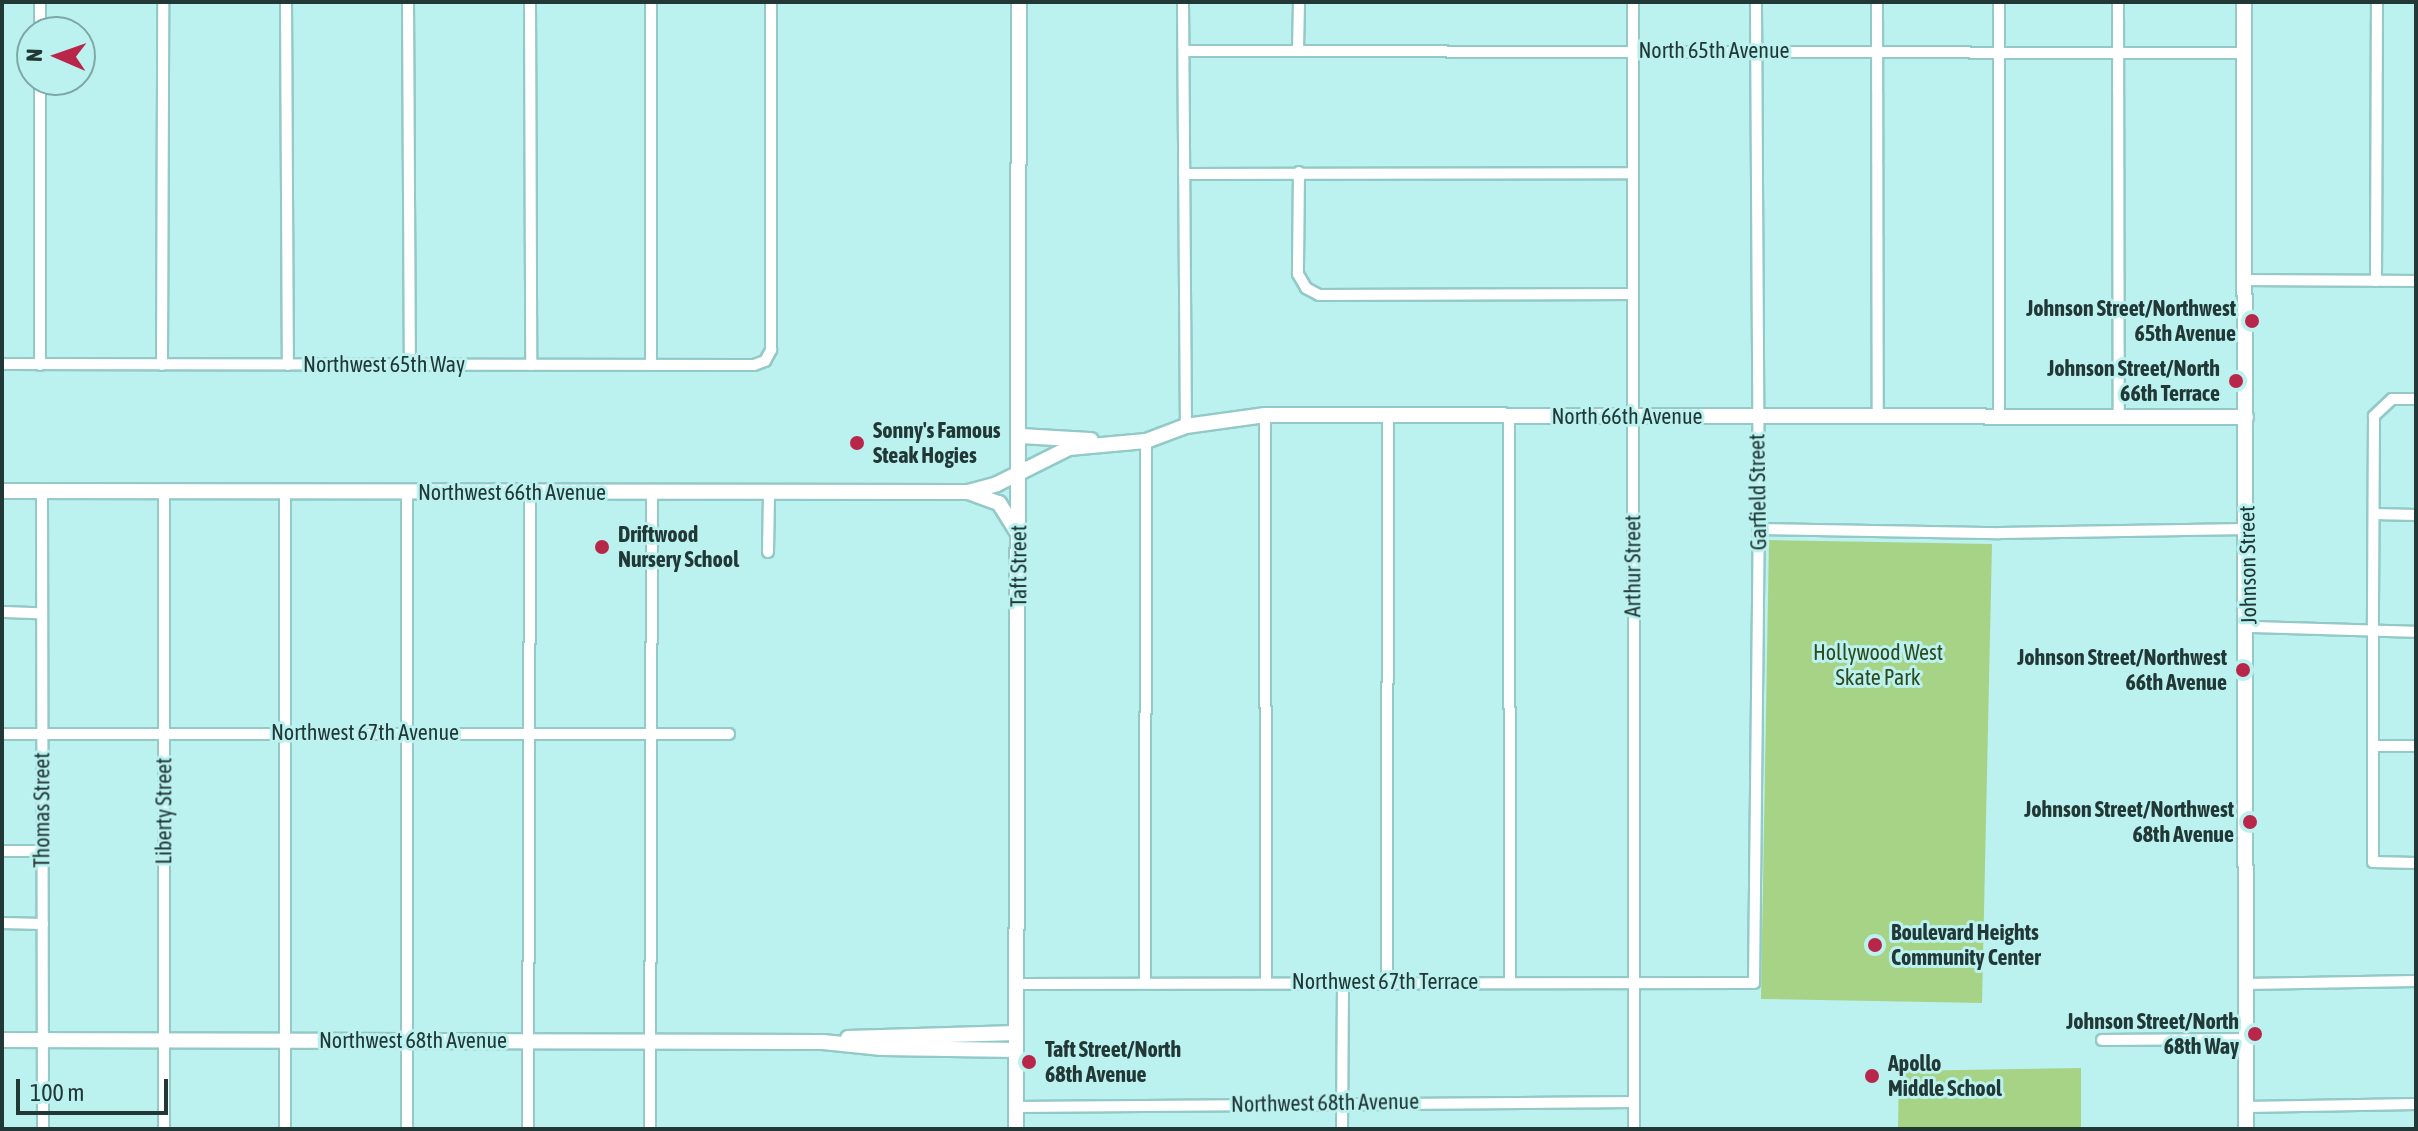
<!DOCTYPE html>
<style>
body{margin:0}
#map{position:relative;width:2418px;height:1131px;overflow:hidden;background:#bbf2f0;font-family:"Asap Condensed",sans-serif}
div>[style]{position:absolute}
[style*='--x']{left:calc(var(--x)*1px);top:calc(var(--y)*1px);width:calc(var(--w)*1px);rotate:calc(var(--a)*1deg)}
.green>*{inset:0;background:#a7d387}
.roads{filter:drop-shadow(2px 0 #93c9c7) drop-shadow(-2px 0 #93c9c7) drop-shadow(0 2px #93c9c7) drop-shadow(0 -2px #93c9c7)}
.street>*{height:10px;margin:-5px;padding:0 5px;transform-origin:5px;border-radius:5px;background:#fff}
.secondary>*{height:14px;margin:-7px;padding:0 7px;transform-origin:7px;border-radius:7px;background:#fff}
.dots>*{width:22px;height:22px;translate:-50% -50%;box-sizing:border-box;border:4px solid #bbf2f0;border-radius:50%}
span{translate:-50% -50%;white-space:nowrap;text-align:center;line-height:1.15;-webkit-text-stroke:6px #bbf2f0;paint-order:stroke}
.street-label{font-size:22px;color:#223837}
.poi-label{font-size:22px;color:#223837;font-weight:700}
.right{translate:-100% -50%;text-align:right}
.left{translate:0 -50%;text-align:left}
.park-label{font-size:22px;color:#30491c}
.frame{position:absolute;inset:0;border:4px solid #223837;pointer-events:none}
.north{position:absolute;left:16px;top:16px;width:80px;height:80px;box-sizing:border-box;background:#bbf2f0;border:2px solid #7ea8a6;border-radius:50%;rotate:272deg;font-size:22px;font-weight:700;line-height:32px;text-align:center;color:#223837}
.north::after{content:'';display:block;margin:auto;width:28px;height:36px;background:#b8274a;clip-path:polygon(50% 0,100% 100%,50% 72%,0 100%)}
.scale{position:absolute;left:16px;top:1079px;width:152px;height:36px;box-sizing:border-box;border:4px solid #223837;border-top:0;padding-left:10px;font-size:24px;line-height:28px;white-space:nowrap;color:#223837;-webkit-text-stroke:6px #bbf2f0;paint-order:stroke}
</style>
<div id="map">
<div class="green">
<i style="clip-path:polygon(1769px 540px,1992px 544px,1982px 1003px,1761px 999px)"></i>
<i style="clip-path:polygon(2081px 1068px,2081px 1129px,1898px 1129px,1899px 1071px)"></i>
</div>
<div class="roads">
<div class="street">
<i style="--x:40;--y:2;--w:30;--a:90"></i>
<i style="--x:286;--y:2;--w:363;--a:89.7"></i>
<i style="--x:408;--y:2;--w:363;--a:89.7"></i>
<i style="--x:530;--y:2;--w:363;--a:89.8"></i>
<i style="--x:1183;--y:2;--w:424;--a:89.6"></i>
<i style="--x:1633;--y:2;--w:1127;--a:89.95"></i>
<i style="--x:1877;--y:2;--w:413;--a:89.9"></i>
<i style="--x:1999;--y:2;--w:413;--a:90"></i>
<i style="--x:2118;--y:2;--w:414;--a:89.9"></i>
<i style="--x:1298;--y:50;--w:48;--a:-88.8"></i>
<i style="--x:1184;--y:51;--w:1059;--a:0.11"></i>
<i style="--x:40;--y:80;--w:285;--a:90"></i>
<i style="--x:1299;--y:172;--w:102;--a:90.6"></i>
<i style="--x:1298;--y:274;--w:16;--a:60"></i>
<i style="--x:1306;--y:288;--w:15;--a:28"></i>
<i style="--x:1319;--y:295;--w:314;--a:-0.2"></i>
<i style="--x:1184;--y:174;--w:449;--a:-0.1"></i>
<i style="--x:2246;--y:280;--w:170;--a:0.3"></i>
<i style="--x:2376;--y:281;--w:279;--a:-89.8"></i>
<i style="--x:2;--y:364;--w:752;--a:0.08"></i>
<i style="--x:754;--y:365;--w:12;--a:-20"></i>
<i style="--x:765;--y:361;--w:13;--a:-61"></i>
<i style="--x:771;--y:350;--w:348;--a:-90"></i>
<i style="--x:162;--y:365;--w:363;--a:-89.8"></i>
<i style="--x:651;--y:365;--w:363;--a:-90"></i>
<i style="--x:2416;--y:399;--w:24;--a:180"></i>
<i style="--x:2392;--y:399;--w:25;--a:137"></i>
<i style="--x:2374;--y:416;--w:216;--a:90.3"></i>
<i style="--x:2373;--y:632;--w:230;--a:90"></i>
<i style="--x:2373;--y:862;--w:43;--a:1.3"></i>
<i style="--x:1265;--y:415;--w:568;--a:89.9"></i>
<i style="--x:1509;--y:416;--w:566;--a:89.9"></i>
<i style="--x:42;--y:492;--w:637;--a:89.91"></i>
<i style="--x:164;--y:492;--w:637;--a:90"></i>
<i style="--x:285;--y:493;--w:636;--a:90"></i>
<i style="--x:407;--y:493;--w:636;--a:90"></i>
<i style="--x:2374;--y:514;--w:42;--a:1.4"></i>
<i style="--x:1759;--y:529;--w:241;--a:1"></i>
<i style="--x:2000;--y:533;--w:247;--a:-0.9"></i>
<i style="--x:768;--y:552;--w:59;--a:-89"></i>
<i style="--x:2;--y:612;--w:38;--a:2"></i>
<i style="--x:2249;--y:627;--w:167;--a:1.7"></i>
<i style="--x:2;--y:734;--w:727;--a:0"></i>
<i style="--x:2373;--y:746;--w:43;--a:0"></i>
<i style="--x:2;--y:851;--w:41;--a:0"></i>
<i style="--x:2;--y:923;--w:41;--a:1.4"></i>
<i style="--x:1387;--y:982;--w:567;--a:-89.9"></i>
<i style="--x:1145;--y:983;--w:542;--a:-89.89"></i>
<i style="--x:1016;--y:984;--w:738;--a:-0.08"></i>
<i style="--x:1754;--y:983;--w:454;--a:-89.4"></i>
<i style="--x:1759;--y:529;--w:527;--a:-90.33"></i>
<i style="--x:2246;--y:984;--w:170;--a:-1"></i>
<i style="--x:2102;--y:1040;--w:144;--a:-0.4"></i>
<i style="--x:1016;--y:1107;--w:618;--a:-0.46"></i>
<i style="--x:2246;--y:1107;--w:170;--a:-1"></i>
<i style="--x:528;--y:1129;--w:636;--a:-89.82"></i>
<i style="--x:650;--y:1129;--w:636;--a:-89.82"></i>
<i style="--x:1342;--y:1129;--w:147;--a:-89.6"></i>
</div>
<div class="secondary">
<i style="--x:2244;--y:2;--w:1127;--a:89.9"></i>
<i style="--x:1019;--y:436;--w:72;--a:3.2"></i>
<i style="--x:2;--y:491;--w:966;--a:0.06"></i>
<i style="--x:968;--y:492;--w:30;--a:-15"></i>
<i style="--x:997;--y:484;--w:80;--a:-26.6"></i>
<i style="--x:1069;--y:448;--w:77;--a:-5.2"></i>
<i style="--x:1146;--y:441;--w:43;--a:-20.6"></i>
<i style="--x:1186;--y:426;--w:80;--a:-7.9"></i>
<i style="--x:1265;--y:415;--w:981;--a:0.12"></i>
<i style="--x:968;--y:492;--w:33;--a:20"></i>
<i style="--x:999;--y:503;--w:38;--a:58"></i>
<i style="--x:848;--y:1038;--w:168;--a:-1.7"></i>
<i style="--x:2;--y:1040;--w:821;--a:0.14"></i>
<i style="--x:823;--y:1042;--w:59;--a:5.8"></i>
<i style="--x:882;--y:1048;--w:134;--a:0.9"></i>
<i style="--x:1016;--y:1129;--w:1127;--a:-89.85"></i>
</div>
</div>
<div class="dots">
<i style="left:2252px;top:321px;background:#b8274a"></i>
<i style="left:2236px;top:381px;background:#b8274a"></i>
<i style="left:857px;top:443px;background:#b8274a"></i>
<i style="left:602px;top:547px;background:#b8274a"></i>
<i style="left:2243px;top:670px;background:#b8274a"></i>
<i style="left:2250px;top:822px;background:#b8274a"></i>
<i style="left:1875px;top:945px;background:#b8274a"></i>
<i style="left:2255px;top:1034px;background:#b8274a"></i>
<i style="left:1029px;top:1062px;background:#b8274a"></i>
<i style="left:1872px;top:1076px;background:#b8274a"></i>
</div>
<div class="street-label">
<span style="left:1714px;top:51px">North 65th Avenue</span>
<span style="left:384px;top:365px">Northwest 65th Way</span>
<span style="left:1627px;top:417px">North 66th Avenue</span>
<span style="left:1758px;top:492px;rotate:-91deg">Garfield Street</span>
<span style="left:512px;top:493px">Northwest 66th Avenue</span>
<span style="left:2248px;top:565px;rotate:-91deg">Johnson Street</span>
<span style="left:1019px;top:566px;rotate:-90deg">Taft Street</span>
<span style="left:1633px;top:566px;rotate:-90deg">Arthur Street</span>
<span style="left:365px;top:733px">Northwest 67th Avenue</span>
<span style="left:42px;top:810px;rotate:-90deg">Thomas Street</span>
<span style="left:164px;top:811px;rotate:-90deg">Liberty Street</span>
<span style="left:1385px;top:982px">Northwest 67th Terrace</span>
<span style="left:413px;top:1041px">Northwest 68th Avenue</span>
<span style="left:1325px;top:1103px;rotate:-1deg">Northwest 68th Avenue</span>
</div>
<div class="poi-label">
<span class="right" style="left:2236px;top:321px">Johnson Street/Northwest<br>65th Avenue</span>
<span class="right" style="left:2220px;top:381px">Johnson Street/North<br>66th Terrace</span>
<span class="left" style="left:873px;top:443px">Sonny's Famous<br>Steak Hogies</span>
<span class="left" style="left:618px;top:547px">Driftwood<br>Nursery School</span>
<span class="right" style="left:2227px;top:670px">Johnson Street/Northwest<br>66th Avenue</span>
<span class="right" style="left:2234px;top:822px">Johnson Street/Northwest<br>68th Avenue</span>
<span class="left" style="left:1891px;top:945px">Boulevard Heights<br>Community Center</span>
<span class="right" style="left:2239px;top:1034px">Johnson Street/North<br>68th Way</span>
<span class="left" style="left:1045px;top:1062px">Taft Street/North<br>68th Avenue</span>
<span class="left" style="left:1888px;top:1076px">Apollo<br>Middle School</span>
</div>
<div class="park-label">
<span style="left:1878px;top:665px">Hollywood West<br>Skate Park</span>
</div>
<div class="frame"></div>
<div class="north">N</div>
<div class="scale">100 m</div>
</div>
